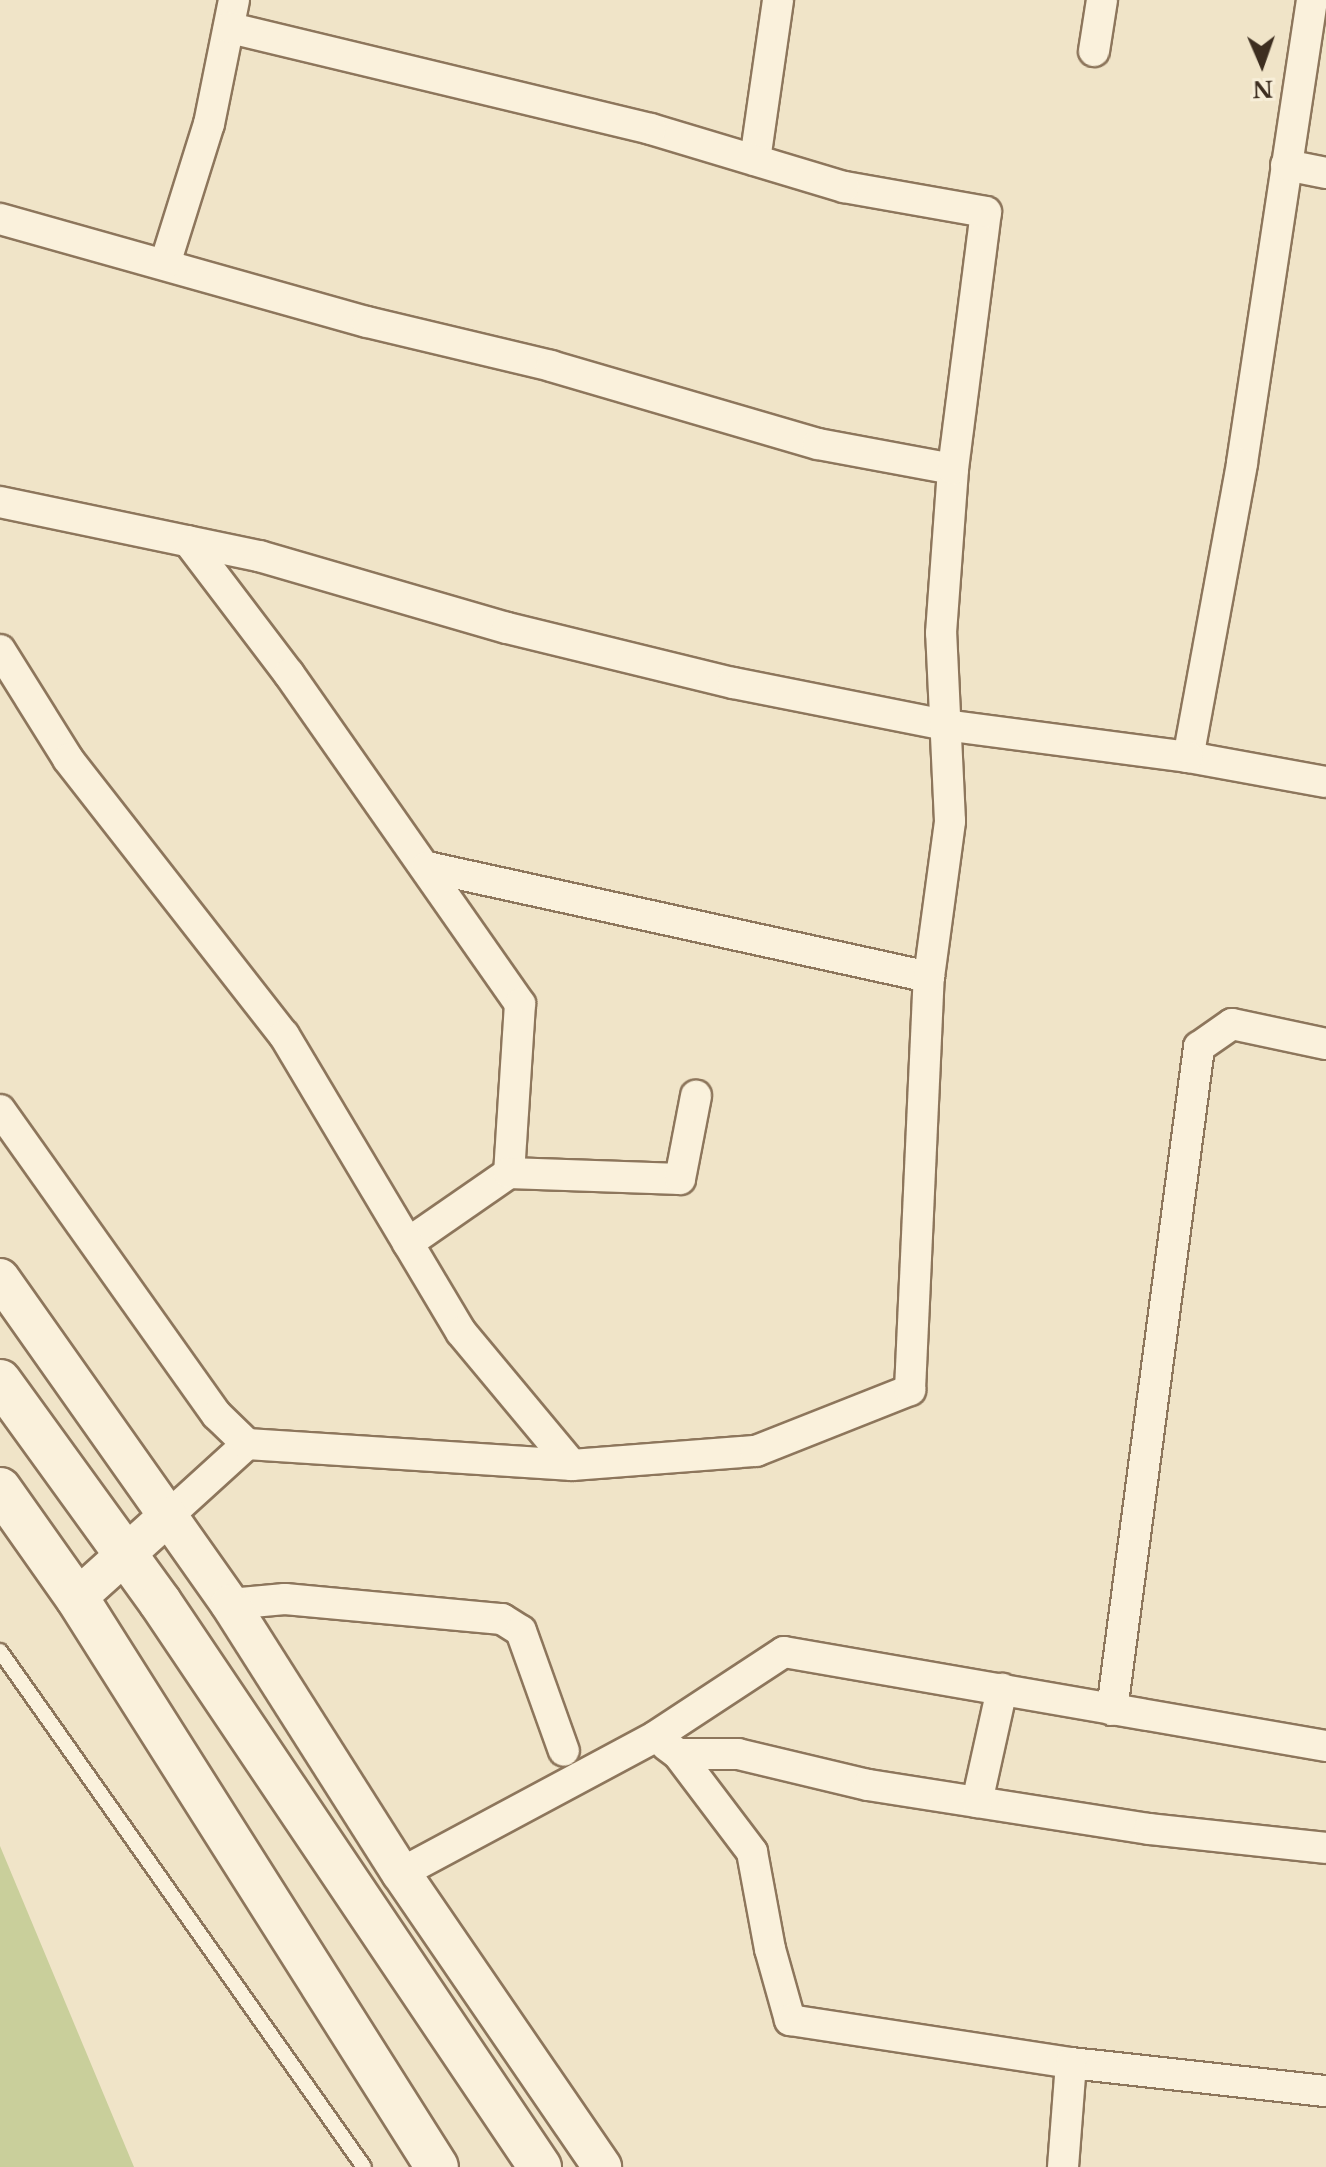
<!DOCTYPE html>
<style>
body{margin:0}
#map{position:relative;width:1326px;height:2167px;overflow:hidden;background:#f0e4c8;font-family:"Libre Baskerville",serif}
div>[style]{position:absolute}
[style*='--x']{left:calc(var(--x)*1px);top:calc(var(--y)*1px);width:calc(var(--w)*1px);rotate:calc(var(--a)*1deg)}
.green>*{inset:0;background:#c9cf9b}
.roads{filter:drop-shadow(2px 0 #8d765c) drop-shadow(-2px 0 #8d765c) drop-shadow(0 2px #8d765c) drop-shadow(0 -2px #8d765c)}
.service>*{height:14px;margin:-7px;padding:0 7px;transform-origin:7px;border-radius:7px;background:#faf1dc}
.minor>*{height:30px;margin:-15px;padding:0 15px;transform-origin:15px;border-radius:15px;background:#faf1dc}
.tertiary>*{height:38px;margin:-19px;padding:0 19px;transform-origin:19px;border-radius:19px;background:#faf1dc}
.secondary>*{height:42px;margin:-21px;padding:0 21px;transform-origin:21px;border-radius:21px;background:#faf1dc}
span{translate:-50% -50%;white-space:nowrap;text-align:center;line-height:1.15;-webkit-text-stroke:6px #f7eed8;paint-order:stroke}
.north{position:absolute;left:1222px;top:24px;width:80px;height:80px;-webkit-text-stroke:6px #f7eed8;paint-order:stroke;rotate:178deg;font-size:22px;font-weight:700;line-height:32px;text-align:center;color:#3d2e20}
.north::after{content:'';display:block;margin:auto;width:28px;height:36px;background:#3d2e20;clip-path:polygon(50% 0,100% 100%,50% 72%,0 100%)}
</style>
<div id="map">
<div class="green">
<i style="clip-path:polygon(0 1846px,134px 2167px,0 2167px)"></i>
</div>
<div class="roads">
<div class="service">
<i style="--x:0;--y:1651;--w:631;--a:54.8"></i>
</div>
<div class="minor">
<i style="--x:1312;--y:0;--w:469;--a:98.6"></i>
<i style="--x:1242;--y:464;--w:298;--a:100.4"></i>
<i style="--x:1188;--y:757;--w:140;--a:10.3"></i>
<i style="--x:1094;--y:51;--w:52;--a:-81.1"></i>
<i style="--x:755;--y:160;--w:162;--a:-81.8"></i>
<i style="--x:1286;--y:165;--w:41;--a:11.3"></i>
<i style="--x:0;--y:219;--w:381;--a:15.7"></i>
<i style="--x:367;--y:322;--w:189;--a:13.4"></i>
<i style="--x:551;--y:366;--w:278;--a:16.3"></i>
<i style="--x:818;--y:444;--w:137;--a:10.5"></i>
<i style="--x:165;--y:264;--w:147;--a:-72.6"></i>
<i style="--x:209;--y:124;--w:126;--a:-78.6"></i>
<i style="--x:0;--y:502;--w:265;--a:11.8"></i>
<i style="--x:259;--y:556;--w:258;--a:16.2"></i>
<i style="--x:507;--y:628;--w:233;--a:13.7"></i>
<i style="--x:733;--y:683;--w:216;--a:11.2"></i>
<i style="--x:945;--y:725;--w:245;--a:7.5"></i>
<i style="--x:188;--y:541;--w:167;--a:52.8"></i>
<i style="--x:289;--y:674;--w:403;--a:55"></i>
<i style="--x:520;--y:1004;--w:169;--a:93.7"></i>
<i style="--x:509;--y:1173;--w:123;--a:145.3"></i>
<i style="--x:0;--y:650;--w:128;--a:58"></i>
<i style="--x:68;--y:759;--w:350;--a:52"></i>
<i style="--x:284;--y:1035;--w:346;--a:59.2"></i>
<i style="--x:461;--y:1332;--w:173;--a:50.2"></i>
<i style="--x:427;--y:867;--w:514;--a:12.36"></i>
<i style="--x:0;--y:1110;--w:374;--a:54.6"></i>
<i style="--x:217;--y:1415;--w:42;--a:44"></i>
<i style="--x:509;--y:1173;--w:171;--a:2"></i>
<i style="--x:680;--y:1179;--w:85;--a:-79.1"></i>
<i style="--x:168;--y:1516;--w:107;--a:-42.3"></i>
<i style="--x:247;--y:1444;--w:326;--a:3.7"></i>
<i style="--x:572;--y:1465;--w:185;--a:-4.4"></i>
<i style="--x:756;--y:1451;--w:166;--a:-21.6"></i>
<i style="--x:910;--y:1390;--w:413;--a:-87.4"></i>
<i style="--x:929;--y:977;--w:157;--a:-82.3"></i>
<i style="--x:950;--y:821;--w:188;--a:-92.7"></i>
<i style="--x:941;--y:633;--w:164;--a:-85.8"></i>
<i style="--x:953;--y:469;--w:259;--a:-82.7"></i>
<i style="--x:986;--y:212;--w:144;--a:-170"></i>
<i style="--x:844;--y:187;--w:202;--a:-163.3"></i>
<i style="--x:651;--y:129;--w:434;--a:-166.5"></i>
<i style="--x:230;--y:1604;--w:55;--a:-5.2"></i>
<i style="--x:285;--y:1599;--w:218;--a:5.3"></i>
<i style="--x:502;--y:1619;--w:22;--a:32"></i>
<i style="--x:521;--y:1631;--w:127;--a:70.3"></i>
<i style="--x:1112;--y:1710;--w:669;--a:-82.52"></i>
<i style="--x:1199;--y:1047;--w:40;--a:-34.9"></i>
<i style="--x:1232;--y:1024;--w:96;--a:12"></i>
<i style="--x:666;--y:1745;--w:15;--a:37"></i>
<i style="--x:678;--y:1754;--w:60;--a:0"></i>
<i style="--x:738;--y:1754;--w:134;--a:13.4"></i>
<i style="--x:868;--y:1785;--w:284;--a:8.9"></i>
<i style="--x:1149;--y:1829;--w:178;--a:6.1"></i>
<i style="--x:678;--y:1754;--w:123;--a:52.9"></i>
<i style="--x:752;--y:1852;--w:99;--a:79.5"></i>
<i style="--x:770;--y:1949;--w:74;--a:74.3"></i>
<i style="--x:790;--y:2020;--w:284;--a:8.7"></i>
<i style="--x:1071;--y:2063;--w:257;--a:6.3"></i>
<i style="--x:977;--y:1802;--w:116;--a:-77.5"></i>
<i style="--x:401;--y:1873;--w:289;--a:-28.2"></i>
<i style="--x:656;--y:1736;--w:153;--a:-33.3"></i>
<i style="--x:784;--y:1652;--w:550;--a:9.84"></i>
<i style="--x:1063;--y:2167;--w:104;--a:-85.6"></i>
</div>
<div class="tertiary">
<i style="--x:0;--y:1278;--w:399;--a:54.8"></i>
<i style="--x:230;--y:1604;--w:319;--a:57.6"></i>
<i style="--x:401;--y:1873;--w:356;--a:55.6"></i>
<i style="--x:77;--y:1598;--w:122;--a:-42"></i>
</div>
<div class="secondary">
<i style="--x:0;--y:1381;--w:273;--a:54.1"></i>
<i style="--x:160;--y:1602;--w:681;--a:56.08"></i>
<i style="--x:0;--y:1489;--w:133;--a:54.8"></i>
<i style="--x:77;--y:1598;--w:673;--a:57.68"></i>
</div>
</div>
<div class="north">N</div>
</div>
